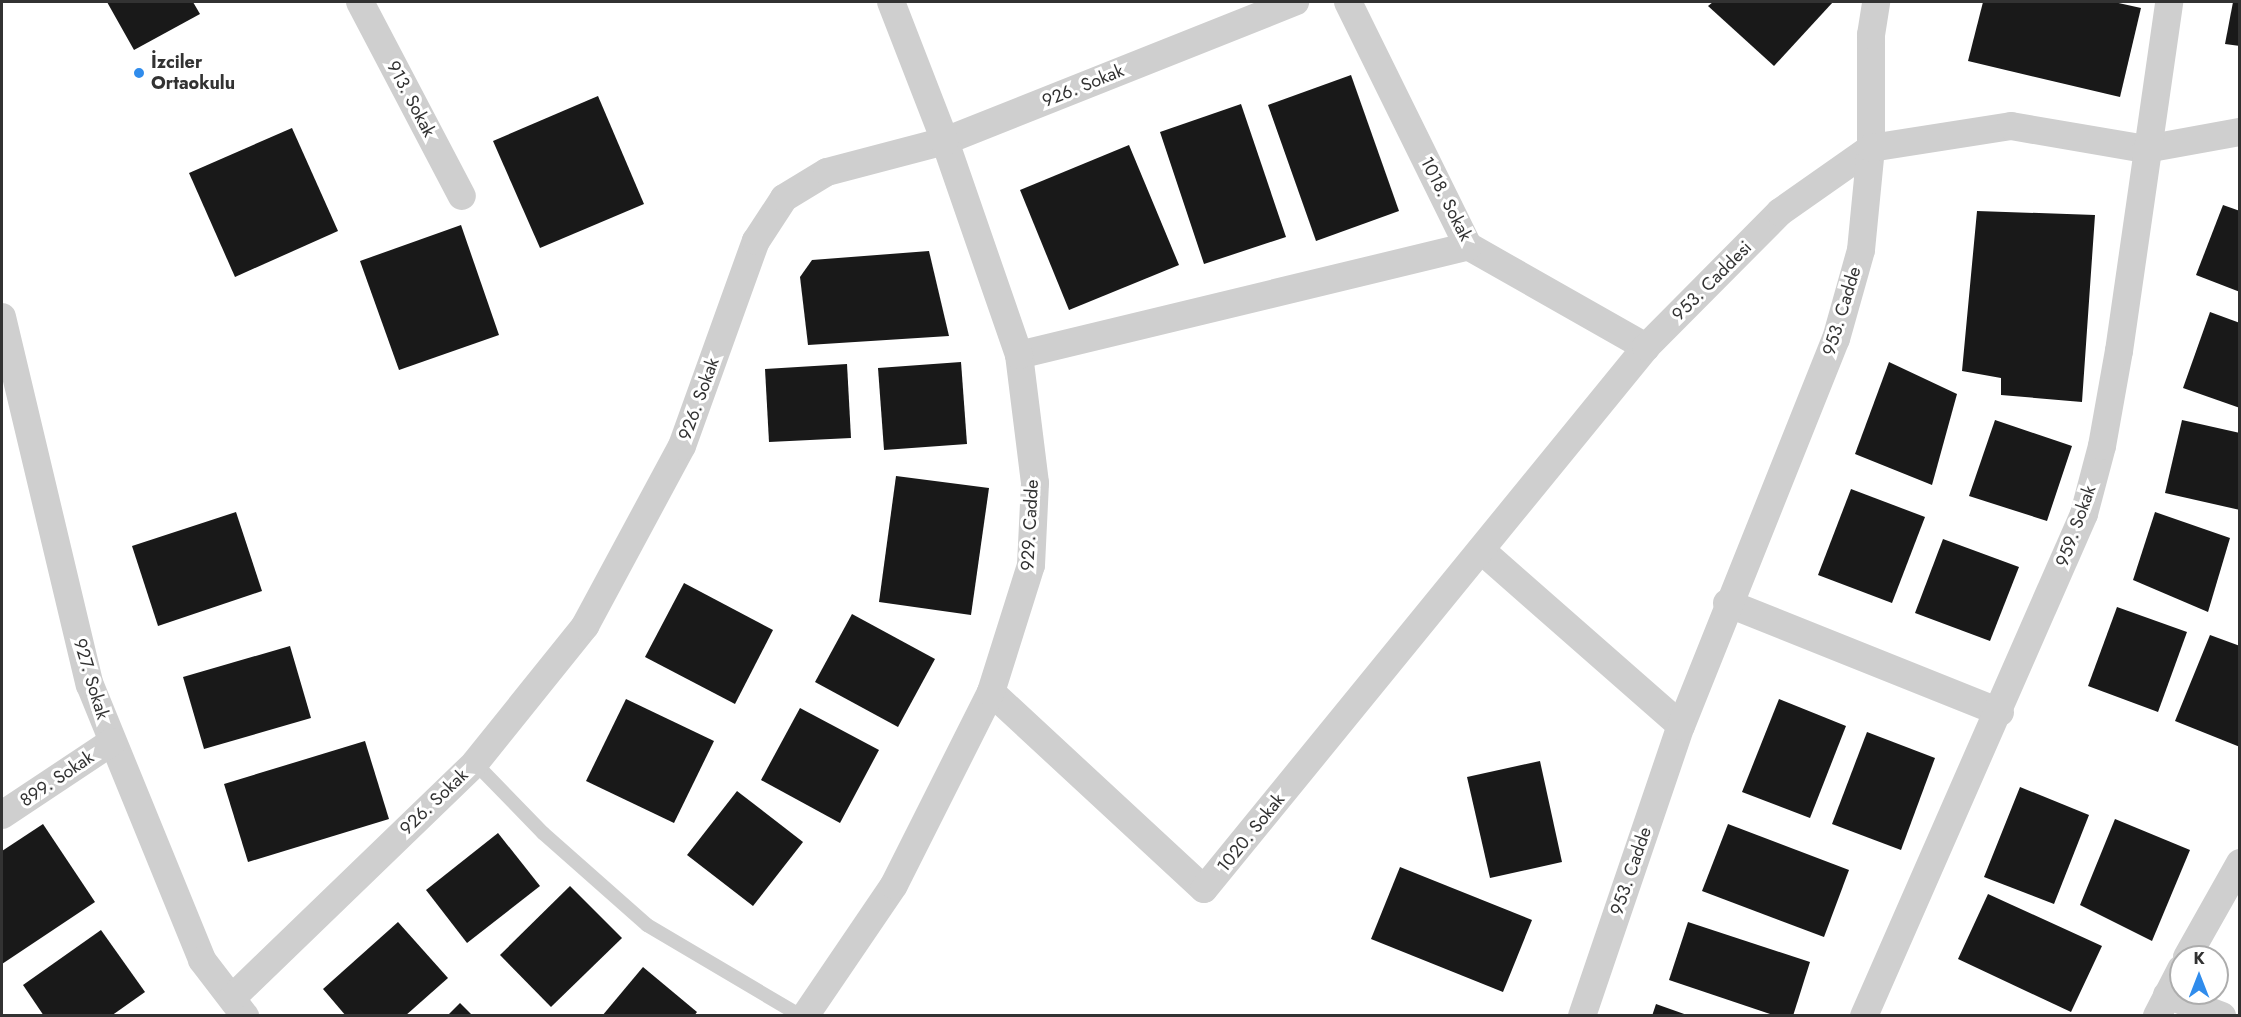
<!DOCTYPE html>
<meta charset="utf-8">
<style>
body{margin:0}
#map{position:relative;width:2241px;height:1017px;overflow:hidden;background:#fff;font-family:Jost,sans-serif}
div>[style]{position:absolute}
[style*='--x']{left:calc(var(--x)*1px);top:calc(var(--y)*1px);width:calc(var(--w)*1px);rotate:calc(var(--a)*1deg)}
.building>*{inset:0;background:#191919}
.service>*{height:14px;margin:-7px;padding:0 7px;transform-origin:7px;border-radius:7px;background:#cfcfcf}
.minor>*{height:28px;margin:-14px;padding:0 14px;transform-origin:14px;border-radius:14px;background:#cfcfcf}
.dots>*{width:16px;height:16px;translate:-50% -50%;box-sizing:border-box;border:3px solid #fff;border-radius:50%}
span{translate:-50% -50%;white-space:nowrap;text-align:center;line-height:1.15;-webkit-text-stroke:6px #fff;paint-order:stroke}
.poi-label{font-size:18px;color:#323232;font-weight:700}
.left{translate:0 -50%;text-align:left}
.street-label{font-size:18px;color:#323232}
.frame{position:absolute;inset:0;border:3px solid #323232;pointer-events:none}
.north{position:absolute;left:2169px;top:945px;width:60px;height:60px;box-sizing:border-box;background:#fff;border:2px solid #adadad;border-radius:50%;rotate:0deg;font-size:16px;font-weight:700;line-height:24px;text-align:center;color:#323232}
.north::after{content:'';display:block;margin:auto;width:21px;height:27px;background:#308cec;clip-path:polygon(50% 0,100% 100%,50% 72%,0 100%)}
</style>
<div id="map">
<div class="building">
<i style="clip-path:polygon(107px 2px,193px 2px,200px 14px,134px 50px)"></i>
<i style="clip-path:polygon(1713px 2px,1833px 2px,1774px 66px,1708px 6px)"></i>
<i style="clip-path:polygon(1983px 2px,2114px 2px,2141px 8px,2120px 97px,1968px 61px)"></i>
<i style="clip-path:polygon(2233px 2px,2240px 2px,2240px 46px,2225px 44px)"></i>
<i style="clip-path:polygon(1351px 75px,1399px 211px,1316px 241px,1268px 105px)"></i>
<i style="clip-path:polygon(598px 96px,644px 204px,540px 248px,493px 141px)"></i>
<i style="clip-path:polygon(1241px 104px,1286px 237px,1204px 264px,1160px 132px)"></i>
<i style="clip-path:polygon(292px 128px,338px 231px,235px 277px,189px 173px)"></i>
<i style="clip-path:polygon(1129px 145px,1179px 265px,1069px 310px,1020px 190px)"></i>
<i style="clip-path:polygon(2223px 205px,2240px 211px,2240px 292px,2196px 275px)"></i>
<i style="clip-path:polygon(1977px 211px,2095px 215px,2082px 402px,2001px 395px,2001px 378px,1962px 371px)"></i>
<i style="clip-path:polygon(461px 225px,499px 335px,399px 370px,360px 261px)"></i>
<i style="clip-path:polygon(929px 251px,949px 336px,808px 345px,800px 277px,812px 260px)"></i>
<i style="clip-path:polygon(2210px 312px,2240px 323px,2240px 408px,2183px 388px)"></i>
<i style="clip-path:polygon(961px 362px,967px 444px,884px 450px,878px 368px)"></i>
<i style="clip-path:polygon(1889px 362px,1957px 394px,1932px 485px,1855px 454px)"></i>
<i style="clip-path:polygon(847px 364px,851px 438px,769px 442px,765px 369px)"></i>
<i style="clip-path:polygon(1995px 420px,2072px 446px,2047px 521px,1969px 496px)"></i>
<i style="clip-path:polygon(2182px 420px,2240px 433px,2240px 510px,2165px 493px)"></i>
<i style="clip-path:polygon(896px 476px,989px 488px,971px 615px,879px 602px)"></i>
<i style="clip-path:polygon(1851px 489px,1925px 517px,1892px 603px,1818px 575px)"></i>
<i style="clip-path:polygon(236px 512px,262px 591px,158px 626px,132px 546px)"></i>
<i style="clip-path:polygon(2155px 512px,2230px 538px,2208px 612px,2133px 580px)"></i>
<i style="clip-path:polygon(1943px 539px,2019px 567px,1990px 641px,1915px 613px)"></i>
<i style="clip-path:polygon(684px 583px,773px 630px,735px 704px,645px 657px)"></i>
<i style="clip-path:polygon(2117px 607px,2187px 632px,2158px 712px,2088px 686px)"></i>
<i style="clip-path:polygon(852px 614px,935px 659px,898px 727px,815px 682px)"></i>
<i style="clip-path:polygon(2210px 635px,2240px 646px,2240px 747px,2175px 721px)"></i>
<i style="clip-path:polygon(290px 646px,311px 718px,204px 749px,183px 677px)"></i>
<i style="clip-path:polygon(626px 699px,714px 741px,674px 823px,586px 781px)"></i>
<i style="clip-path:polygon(1779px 699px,1846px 726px,1810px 818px,1742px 792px)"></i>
<i style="clip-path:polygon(800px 708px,879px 750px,840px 823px,761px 780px)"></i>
<i style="clip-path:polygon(1867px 732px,1935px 758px,1901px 850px,1832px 824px)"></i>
<i style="clip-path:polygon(365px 741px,389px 819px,248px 862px,224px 784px)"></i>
<i style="clip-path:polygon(1540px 761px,1562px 862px,1490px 878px,1467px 777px)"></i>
<i style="clip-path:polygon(2020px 787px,2089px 815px,2054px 904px,1984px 877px)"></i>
<i style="clip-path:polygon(737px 791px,803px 842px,753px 906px,687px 855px)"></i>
<i style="clip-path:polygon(2115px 819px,2190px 850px,2152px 941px,2080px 905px)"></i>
<i style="clip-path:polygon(43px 824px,95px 902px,2px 964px,2px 851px)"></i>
<i style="clip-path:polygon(1728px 824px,1849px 870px,1824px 937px,1702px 891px)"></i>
<i style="clip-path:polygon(498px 833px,540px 886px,467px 943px,426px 890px)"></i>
<i style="clip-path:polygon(1400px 867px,1532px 920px,1503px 992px,1371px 939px)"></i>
<i style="clip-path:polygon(570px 886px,622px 938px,551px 1007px,500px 955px)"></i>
<i style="clip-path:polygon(1988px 894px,2102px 946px,2071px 1012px,1958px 959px)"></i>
<i style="clip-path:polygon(398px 922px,448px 978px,405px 1016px,346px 1016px,323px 989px)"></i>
<i style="clip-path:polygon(1688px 922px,1810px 962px,1793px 1016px,1776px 1016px,1669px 980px)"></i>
<i style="clip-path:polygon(101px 930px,145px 992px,111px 1016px,44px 1016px,23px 985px)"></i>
<i style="clip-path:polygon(643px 967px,697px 1012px,694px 1016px,602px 1016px)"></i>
<i style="clip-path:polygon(460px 1003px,473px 1016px,447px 1016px)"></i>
<i style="clip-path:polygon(1656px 1004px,1687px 1015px,1687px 1016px,1652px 1016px)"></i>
</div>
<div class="service">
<i style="--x:475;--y:763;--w:98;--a:45.8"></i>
<i style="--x:543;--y:833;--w:139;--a:41.5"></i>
<i style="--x:647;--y:925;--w:179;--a:30.6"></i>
</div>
<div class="minor">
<i style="--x:360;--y:2;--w:219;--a:62.3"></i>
<i style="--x:1348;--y:2;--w:272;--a:63.8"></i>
<i style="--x:1468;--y:246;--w:205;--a:29.6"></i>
<i style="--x:2;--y:317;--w:378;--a:76.6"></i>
<i style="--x:90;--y:685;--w:297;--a:67.8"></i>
<i style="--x:202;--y:960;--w:71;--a:52.5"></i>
<i style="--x:1019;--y:355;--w:462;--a:-13.6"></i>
<i style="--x:1481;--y:550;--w:266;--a:41.3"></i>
<i style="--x:1727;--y:603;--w:294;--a:21.8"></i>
<i style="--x:991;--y:692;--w:290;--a:42.8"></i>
<i style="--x:1204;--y:889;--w:699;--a:-50.8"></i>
<i style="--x:1646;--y:347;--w:190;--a:-45.2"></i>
<i style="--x:1780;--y:212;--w:111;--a:-35.1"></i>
<i style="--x:1871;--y:148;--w:113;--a:-90"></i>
<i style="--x:1871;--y:35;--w:33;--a:-81"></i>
<i style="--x:2;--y:815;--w:132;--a:-33.6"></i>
<i style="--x:2187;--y:957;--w:108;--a:-60.6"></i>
<i style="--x:2167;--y:995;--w:59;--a:20.9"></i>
<i style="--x:232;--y:998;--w:338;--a:-44"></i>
<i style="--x:475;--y:763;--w:176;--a:-51.2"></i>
<i style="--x:585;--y:626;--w:204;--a:-61.7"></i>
<i style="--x:682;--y:446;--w:218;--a:-70.2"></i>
<i style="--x:756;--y:241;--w:51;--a:-56.9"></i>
<i style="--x:784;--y:198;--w:50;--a:-31.2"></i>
<i style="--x:827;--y:172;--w:122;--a:-14.7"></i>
<i style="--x:945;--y:141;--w:377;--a:-21.7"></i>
<i style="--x:805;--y:1016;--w:158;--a:-55.8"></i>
<i style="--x:894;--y:885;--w:216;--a:-63.3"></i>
<i style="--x:991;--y:692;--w:133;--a:-72.5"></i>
<i style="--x:1031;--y:565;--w:82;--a:-87.2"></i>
<i style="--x:1035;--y:483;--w:129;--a:-97.1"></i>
<i style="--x:1019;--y:355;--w:226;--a:-109.1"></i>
<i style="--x:945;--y:141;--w:149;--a:-111.2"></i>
<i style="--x:1582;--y:1016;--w:306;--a:-71.2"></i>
<i style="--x:1681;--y:726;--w:417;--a:-68.2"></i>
<i style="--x:1836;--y:339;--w:92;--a:-74.3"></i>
<i style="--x:1861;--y:250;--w:102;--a:-84.4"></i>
<i style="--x:1871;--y:148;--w:142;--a:-8.9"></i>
<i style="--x:2011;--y:126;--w:137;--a:9.7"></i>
<i style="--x:2146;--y:149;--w:96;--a:-10.3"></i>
<i style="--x:1864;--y:1016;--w:548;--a:-66.33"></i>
<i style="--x:2084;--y:514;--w:70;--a:-75.2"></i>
<i style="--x:2102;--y:446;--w:97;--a:-79.9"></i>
<i style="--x:2119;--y:351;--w:353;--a:-81.8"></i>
<i style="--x:2157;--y:1016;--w:53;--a:-62.9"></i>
</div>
<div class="dots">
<i style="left:139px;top:73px;background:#308cec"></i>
</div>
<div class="poi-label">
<span class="left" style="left:151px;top:73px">İzciler<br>Ortaokulu</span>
</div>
<div class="street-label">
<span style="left:1083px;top:86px;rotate:-22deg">926. Sokak</span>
<span style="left:411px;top:99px;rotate:62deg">913. Sokak</span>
<span style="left:1446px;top:199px;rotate:63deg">1018. Sokak</span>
<span style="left:1712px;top:281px;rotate:-45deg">953. Caddesi</span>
<span style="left:1842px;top:311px;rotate:-73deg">953. Cadde</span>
<span style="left:699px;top:399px;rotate:-70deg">926. Sokak</span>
<span style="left:1030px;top:525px;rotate:-87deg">929. Cadde</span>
<span style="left:2076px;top:526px;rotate:-70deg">959. Sokak</span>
<span style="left:91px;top:679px;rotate:73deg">927. Sokak</span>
<span style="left:57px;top:779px;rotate:-34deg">899. Sokak</span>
<span style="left:434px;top:802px;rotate:-44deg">926. Sokak</span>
<span style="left:1251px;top:833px;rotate:-51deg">1020. Sokak</span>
<span style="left:1631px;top:871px;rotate:-71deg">953. Cadde</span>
</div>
<div class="frame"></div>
<div class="north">K</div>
</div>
